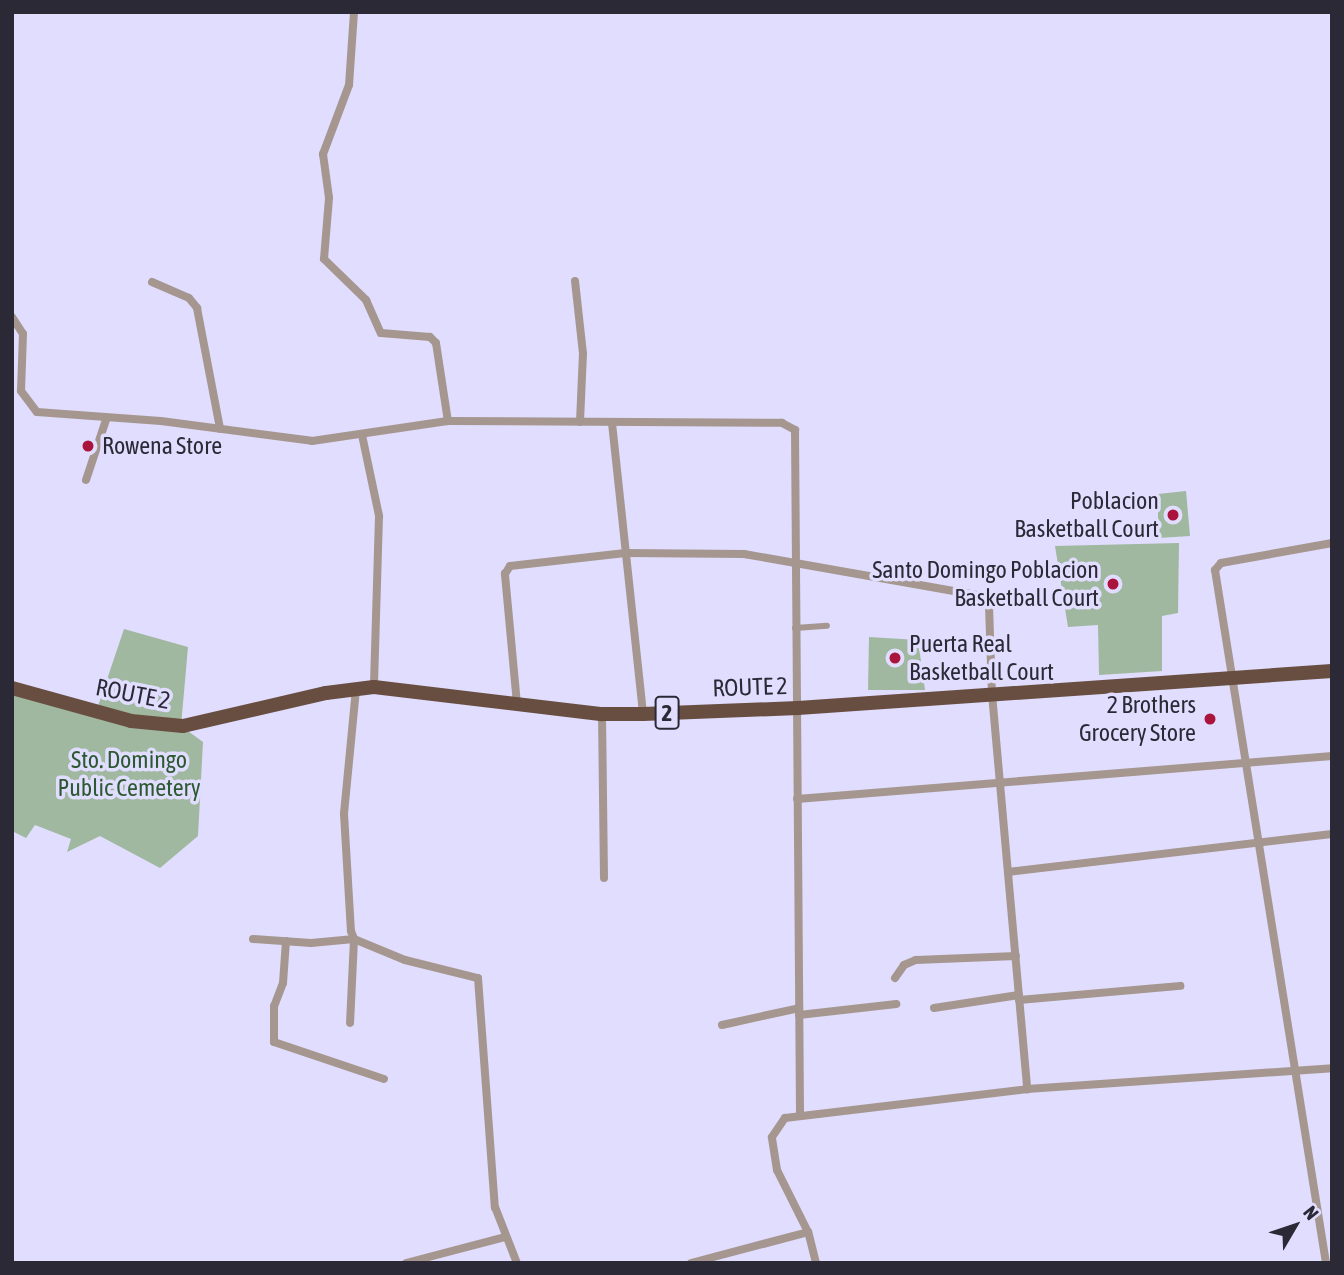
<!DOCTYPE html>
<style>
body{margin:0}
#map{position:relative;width:1344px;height:1275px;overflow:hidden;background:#e1ddfe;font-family:"Asap Condensed",sans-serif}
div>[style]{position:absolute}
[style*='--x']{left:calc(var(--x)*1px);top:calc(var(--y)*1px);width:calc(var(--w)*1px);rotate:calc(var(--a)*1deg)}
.green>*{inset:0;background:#9fb89f}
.pedestrian>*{height:6px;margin:-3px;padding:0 3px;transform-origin:3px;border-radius:3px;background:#a5978f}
.minor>*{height:8px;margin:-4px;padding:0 4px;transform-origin:4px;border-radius:4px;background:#a5978f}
.trunk>*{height:14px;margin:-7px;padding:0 7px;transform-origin:7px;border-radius:7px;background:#684e40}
.dots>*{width:19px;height:19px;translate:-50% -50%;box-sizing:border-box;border:4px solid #e1ddfe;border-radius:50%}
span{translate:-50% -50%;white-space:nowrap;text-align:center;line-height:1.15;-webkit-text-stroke:7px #e1ddfe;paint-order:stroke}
.shield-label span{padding:2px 5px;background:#e1ddfe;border:2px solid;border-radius:5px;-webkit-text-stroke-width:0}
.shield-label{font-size:23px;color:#2b2936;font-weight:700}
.poi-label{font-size:24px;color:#2b2936}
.left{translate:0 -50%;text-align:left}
.right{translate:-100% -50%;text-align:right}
.street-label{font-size:24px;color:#2b2936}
.park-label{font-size:24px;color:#2d5931}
.frame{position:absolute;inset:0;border:14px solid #2b2936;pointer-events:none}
.north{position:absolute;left:1260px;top:1191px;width:70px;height:70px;-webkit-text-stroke:5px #e1ddfe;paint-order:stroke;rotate:51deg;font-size:19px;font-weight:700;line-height:28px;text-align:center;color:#2b2936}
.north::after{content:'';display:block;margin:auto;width:24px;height:32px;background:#2b2936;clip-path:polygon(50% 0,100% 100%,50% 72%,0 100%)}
</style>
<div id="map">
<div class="green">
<div style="clip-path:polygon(1186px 491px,1190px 536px,1158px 538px,1158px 494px)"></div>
<div style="clip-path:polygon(1179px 543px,1178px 613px,1162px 616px,1162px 671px,1099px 675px,1098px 625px,1068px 627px,1055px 546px)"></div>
<div style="clip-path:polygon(124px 629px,188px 647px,181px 726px,203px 742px,198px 836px,160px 868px,100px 836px,67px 852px,71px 839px,35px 825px,26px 838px,12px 831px,12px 690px,96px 712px)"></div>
<div style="clip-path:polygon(869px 637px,918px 640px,925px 690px,868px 690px)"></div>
</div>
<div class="pedestrian">
<div style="--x:795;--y:628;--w:32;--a:-4"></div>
</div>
<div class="minor">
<div style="--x:354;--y:12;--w:73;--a:93.9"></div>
<div style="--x:349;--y:85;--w:74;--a:110.6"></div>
<div style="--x:323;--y:154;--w:44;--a:82.2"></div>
<div style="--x:329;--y:198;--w:61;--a:94.7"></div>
<div style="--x:324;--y:259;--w:59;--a:44.3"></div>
<div style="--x:366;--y:300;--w:36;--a:66"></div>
<div style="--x:381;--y:333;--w:49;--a:4.7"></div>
<div style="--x:430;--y:337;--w:8;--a:45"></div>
<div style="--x:436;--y:343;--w:79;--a:81.3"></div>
<div style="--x:575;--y:281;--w:72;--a:83.7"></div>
<div style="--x:583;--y:353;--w:69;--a:92.5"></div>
<div style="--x:152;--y:282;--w:40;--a:23.4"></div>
<div style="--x:189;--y:298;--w:13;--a:51"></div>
<div style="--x:197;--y:308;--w:123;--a:79.2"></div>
<div style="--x:12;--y:317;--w:20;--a:57"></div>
<div style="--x:23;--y:334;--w:57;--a:92"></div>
<div style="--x:21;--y:391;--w:26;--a:53"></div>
<div style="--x:37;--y:412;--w:124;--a:4.2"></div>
<div style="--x:161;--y:421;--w:152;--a:7.5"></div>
<div style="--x:312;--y:441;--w:137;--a:-8.4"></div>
<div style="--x:448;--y:421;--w:334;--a:0.3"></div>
<div style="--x:782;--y:423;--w:15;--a:28"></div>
<div style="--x:795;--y:430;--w:683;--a:89.58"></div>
<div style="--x:612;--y:423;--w:293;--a:83.9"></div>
<div style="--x:362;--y:435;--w:83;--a:78.1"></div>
<div style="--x:379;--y:516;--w:171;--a:91.7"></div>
<div style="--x:86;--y:480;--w:66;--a:-71.6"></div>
<div style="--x:356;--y:689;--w:126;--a:95.5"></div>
<div style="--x:344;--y:814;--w:117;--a:86.6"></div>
<div style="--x:351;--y:931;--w:9;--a:69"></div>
<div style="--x:354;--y:939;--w:55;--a:22.4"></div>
<div style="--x:405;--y:960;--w:75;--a:13.9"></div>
<div style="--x:478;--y:978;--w:230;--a:85.8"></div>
<div style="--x:495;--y:1207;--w:60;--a:68.6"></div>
<div style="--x:517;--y:704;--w:131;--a:-95.3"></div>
<div style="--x:505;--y:574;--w:9;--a:-58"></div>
<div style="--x:510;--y:566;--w:116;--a:-6.4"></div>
<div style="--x:625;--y:553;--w:119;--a:0.5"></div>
<div style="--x:744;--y:554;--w:243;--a:10"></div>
<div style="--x:983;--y:596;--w:11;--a:56"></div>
<div style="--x:989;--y:605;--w:89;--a:88.1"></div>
<div style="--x:992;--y:694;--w:397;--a:84.9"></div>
<div style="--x:602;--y:714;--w:164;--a:89.3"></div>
<div style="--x:797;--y:799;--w:537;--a:-4.6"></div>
<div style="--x:1008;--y:872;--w:326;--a:-6.7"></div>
<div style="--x:253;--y:939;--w:58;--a:3.9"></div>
<div style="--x:311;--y:943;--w:43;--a:-5.3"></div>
<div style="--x:354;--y:939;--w:84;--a:92.7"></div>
<div style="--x:286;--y:941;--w:42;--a:94.1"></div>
<div style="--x:283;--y:983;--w:25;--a:111"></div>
<div style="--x:274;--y:1006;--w:36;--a:90"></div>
<div style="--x:274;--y:1042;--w:116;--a:18.6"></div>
<div style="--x:895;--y:978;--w:16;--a:-55"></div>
<div style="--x:904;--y:965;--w:13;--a:-23"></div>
<div style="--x:916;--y:960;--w:100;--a:-2.3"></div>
<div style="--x:1019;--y:1000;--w:162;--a:-5"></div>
<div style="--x:934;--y:1008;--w:86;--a:-8.7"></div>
<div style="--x:799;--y:1015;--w:98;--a:-6.5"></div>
<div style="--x:722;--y:1025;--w:79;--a:-12.4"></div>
<div style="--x:406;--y:1263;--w:102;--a:-14.7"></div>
<div style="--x:691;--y:1263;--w:121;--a:-14.8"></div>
<div style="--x:816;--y:1263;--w:32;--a:-104"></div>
<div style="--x:808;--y:1232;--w:69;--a:-116.6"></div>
<div style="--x:777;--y:1170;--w:33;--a:-99"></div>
<div style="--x:772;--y:1137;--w:23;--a:-56"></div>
<div style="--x:785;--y:1118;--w:244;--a:-6.8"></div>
<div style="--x:1027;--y:1089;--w:306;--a:-3.9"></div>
<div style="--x:1326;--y:1263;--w:702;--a:-99.1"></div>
<div style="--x:1215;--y:570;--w:9;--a:-49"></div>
<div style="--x:1221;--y:563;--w:113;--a:-10.2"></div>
</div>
<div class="trunk">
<div style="--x:12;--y:688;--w:123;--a:15.5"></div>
<div style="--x:131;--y:721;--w:52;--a:5.5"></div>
<div style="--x:183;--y:726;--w:147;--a:-13"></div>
<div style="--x:326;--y:693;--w:48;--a:-7.1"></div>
<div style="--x:374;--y:687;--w:230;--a:6.8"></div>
<div style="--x:602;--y:714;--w:41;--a:0"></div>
<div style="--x:643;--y:714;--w:155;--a:-2.2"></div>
<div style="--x:798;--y:708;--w:535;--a:-3.96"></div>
</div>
<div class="dots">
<div style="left:88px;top:446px;background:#aa143c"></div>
<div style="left:1173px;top:515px;background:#aa143c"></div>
<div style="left:1113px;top:584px;background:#aa143c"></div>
<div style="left:895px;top:658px;background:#aa143c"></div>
<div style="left:1210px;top:719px;background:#aa143c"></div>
</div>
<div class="shield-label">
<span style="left:667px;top:713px">2</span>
</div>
<div class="poi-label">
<span class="left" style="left:102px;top:446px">Rowena Store</span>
<span class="right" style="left:1159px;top:515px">Poblacion<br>Basketball Court</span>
<span class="right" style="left:1099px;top:584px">Santo Domingo Poblacion<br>Basketball Court</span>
<span class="left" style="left:909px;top:658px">Puerta Real<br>Basketball Court</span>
<span class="right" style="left:1196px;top:719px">2 Brothers<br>Grocery Store</span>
</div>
<div class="street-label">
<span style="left:750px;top:687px;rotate:-2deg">ROUTE 2</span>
<span style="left:133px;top:694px;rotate:11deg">ROUTE 2</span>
</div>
<div class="park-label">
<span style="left:129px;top:774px">Sto. Domingo<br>Public Cemetery</span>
</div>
<div class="frame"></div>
<div class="north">N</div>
</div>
